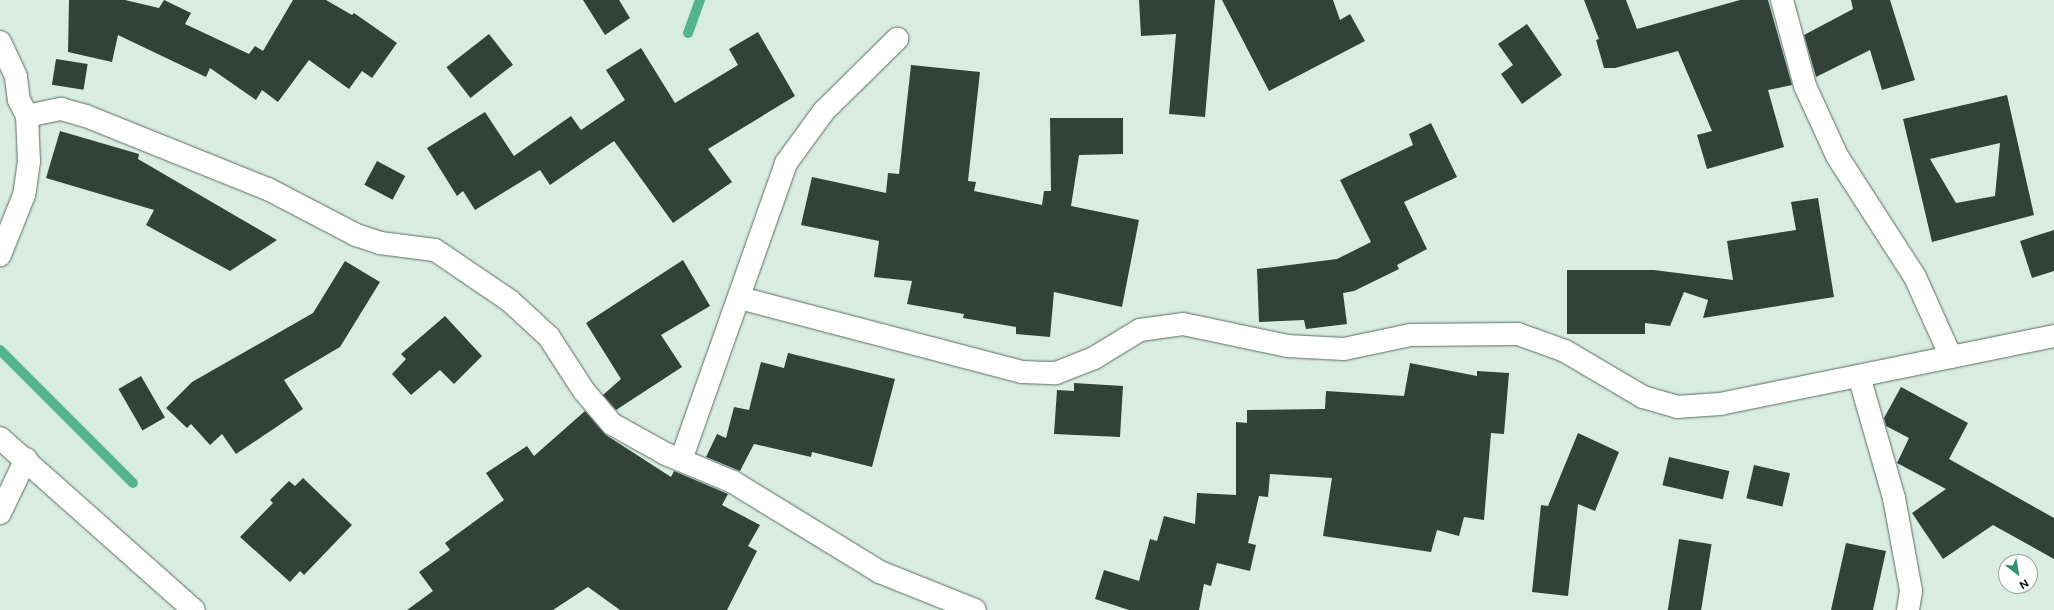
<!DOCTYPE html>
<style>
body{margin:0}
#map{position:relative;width:2054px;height:610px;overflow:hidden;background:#d9ece2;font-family:Figtree,sans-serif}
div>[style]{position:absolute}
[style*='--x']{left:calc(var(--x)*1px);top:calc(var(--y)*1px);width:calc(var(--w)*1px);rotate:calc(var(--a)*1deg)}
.stream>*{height:10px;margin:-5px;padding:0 5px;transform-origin:5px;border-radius:5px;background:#56b48c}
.building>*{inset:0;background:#32423a;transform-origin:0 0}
.roads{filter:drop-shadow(0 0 1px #5a6b62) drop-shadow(0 0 1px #5a6b62)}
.street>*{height:22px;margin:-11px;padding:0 11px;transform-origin:11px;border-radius:11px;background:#fff}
.secondary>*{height:22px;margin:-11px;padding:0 11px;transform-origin:11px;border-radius:11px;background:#fff}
span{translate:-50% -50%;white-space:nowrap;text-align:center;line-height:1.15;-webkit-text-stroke:4px #fff;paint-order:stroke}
.north{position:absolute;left:1998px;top:554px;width:40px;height:40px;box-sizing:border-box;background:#fff;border:1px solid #9da09f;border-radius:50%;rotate:149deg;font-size:11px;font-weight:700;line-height:16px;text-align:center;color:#0a110e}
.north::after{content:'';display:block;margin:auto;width:14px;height:18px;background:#31936d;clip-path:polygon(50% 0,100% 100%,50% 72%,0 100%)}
</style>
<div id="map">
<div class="stream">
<div style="--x:688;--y:33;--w:35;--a:-70"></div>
<div style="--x:0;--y:350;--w:188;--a:45"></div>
</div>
<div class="building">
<div style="clip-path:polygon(69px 0,125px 0,159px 8px,164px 0,191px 13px,185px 24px,249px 54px,255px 46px,263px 51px,293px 0,326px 0,352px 15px,354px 13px,397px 43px,372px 78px,362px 71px,349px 89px,309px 60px,278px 102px,262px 90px,256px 100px,210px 68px,206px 77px,118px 35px,112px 62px,68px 52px)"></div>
<div style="clip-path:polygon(583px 0,619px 0,630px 18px,605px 35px)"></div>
<div style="clip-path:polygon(1139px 0,1215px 0,1205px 117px,1169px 114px,1176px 34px,1141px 36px)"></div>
<div style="clip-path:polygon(1222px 0,1333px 0,1340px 20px,1350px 14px,1365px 41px,1269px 91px)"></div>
<div style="clip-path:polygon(1584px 0,1626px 0,1637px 29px,1740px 0,1768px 0,1792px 85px,1768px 90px,1784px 147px,1707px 169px,1697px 135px,1712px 131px,1678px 51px,1615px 68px,1604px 68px,1596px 40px,1599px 39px)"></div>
<div style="clip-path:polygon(1851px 0,1890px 0,1915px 80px,1882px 90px,1870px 50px,1816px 77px,1804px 35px,1853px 9px)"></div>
<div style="clip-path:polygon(1527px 24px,1562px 75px,1522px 104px,1501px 74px,1513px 65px,1498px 44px)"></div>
<div style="clip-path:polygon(758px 32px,795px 96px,708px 149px,732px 182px,673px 223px,614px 141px,550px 185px,540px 170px,475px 210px,463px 191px,457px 196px,427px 148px,485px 112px,514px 156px,571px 116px,581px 130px,625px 100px,606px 70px,641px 48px,675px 103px,738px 65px,729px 49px)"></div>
<div style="left:489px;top:34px;width:39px;height:54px;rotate:52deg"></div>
<div style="left:56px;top:59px;width:32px;height:26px;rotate:9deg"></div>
<div style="clip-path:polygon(911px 65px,980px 72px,968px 181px,976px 182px,974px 191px,1042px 205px,1044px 191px,1051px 191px,1050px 118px,1123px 118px,1123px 154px,1079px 155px,1071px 206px,1139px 220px,1122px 307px,1054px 292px,1050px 337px,1016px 334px,1016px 327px,963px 318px,964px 314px,907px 304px,912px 281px,874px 277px,879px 241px,801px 225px,812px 177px,886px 193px,888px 173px,899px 174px)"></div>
<div style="clip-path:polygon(evenodd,2007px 95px,2034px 215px,1932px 242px,1903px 119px,2007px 95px,2000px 143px,1995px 196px,1956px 203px,1930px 159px,2000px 143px)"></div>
<div style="clip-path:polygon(1431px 123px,1457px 177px,1404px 202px,1427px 249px,1397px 265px,1399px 269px,1354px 291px,1343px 293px,1347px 324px,1306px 329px,1304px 320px,1259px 322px,1257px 269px,1337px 259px,1371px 242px,1340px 180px,1413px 145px,1409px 134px)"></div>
<div style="clip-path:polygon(60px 131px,139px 154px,138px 159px,277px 240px,230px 271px,146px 225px,154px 210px,46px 178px)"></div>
<div style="left:377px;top:161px;width:32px;height:27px;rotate:28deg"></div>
<div style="clip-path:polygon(1818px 198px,1834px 297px,1703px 318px,1708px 300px,1684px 292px,1670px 326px,1645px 323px,1645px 334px,1567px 334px,1567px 270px,1654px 270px,1733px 280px,1727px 241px,1796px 230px,1791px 202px)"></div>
<div style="clip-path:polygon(2054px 230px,2054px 271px,2032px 278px,2020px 241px)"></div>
<div style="clip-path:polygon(683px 260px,710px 306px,661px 335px,682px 367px,616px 410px,603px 395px,621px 379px,586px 323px)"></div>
<div style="clip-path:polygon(345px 261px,380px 282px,340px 347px,284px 380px,303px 409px,236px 454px,222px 434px,210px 445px,191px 424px,187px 428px,166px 408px,192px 382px,313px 313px)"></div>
<div style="clip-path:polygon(445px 316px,482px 356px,454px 384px,440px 370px,411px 395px,392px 374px,406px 359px,401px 354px)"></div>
<div style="clip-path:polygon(788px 353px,895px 379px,872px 467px,812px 452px,811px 457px,754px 444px,740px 471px,706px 457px,717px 434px,726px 438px,734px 407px,749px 410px,761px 362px,784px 368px)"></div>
<div style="clip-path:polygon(1410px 363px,1477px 376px,1477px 371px,1509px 373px,1504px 434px,1491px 433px,1484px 520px,1464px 517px,1459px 536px,1437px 530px,1431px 552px,1323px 536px,1332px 478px,1270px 474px,1268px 497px,1259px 496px,1248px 543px,1256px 545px,1250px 571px,1217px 563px,1211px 586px,1204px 584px,1199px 610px,1129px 610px,1095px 599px,1104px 570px,1139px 581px,1150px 539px,1157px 541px,1164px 516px,1195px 524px,1197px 493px,1236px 495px,1236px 422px,1247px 423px,1247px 410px,1325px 409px,1326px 391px,1404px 396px)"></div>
<div style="left:141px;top:376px;width:48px;height:26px;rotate:60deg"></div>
<div style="clip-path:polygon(1074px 383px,1123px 386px,1120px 437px,1054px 434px,1057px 390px,1074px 391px)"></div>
<div style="clip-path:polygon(1901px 387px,1968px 423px,1949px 459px,2054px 518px,2054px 559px,1993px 525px,1943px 559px,1912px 513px,1946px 489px,1897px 463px,1909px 438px,1886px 426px,1884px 418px)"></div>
<div style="clip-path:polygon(585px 411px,606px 435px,671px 477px,674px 471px,728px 494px,722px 505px,760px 525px,748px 546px,757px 551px,727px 610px,620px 610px,588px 587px,553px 610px,407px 610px,433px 591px,419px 572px,450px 550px,445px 543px,504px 500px,486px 473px,527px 446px,534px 456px)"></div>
<div style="clip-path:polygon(1578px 433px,1619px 452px,1595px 511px,1578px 504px,1568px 596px,1532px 592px,1541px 505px,1548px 506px)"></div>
<div style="left:1669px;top:457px;width:62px;height:29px;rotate:13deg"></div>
<div style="left:1754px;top:465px;width:37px;height:34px;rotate:13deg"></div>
<div style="clip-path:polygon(303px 478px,352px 525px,304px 575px,300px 571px,290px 582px,240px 537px,273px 503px,270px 500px,289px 481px,295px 486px)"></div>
<div style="left:1679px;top:539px;width:33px;height:72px;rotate:9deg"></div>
<div style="clip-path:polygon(1846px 543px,1886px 551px,1873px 610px,1831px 610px)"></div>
</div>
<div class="roads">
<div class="street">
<div style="--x:1782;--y:0;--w:89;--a:75"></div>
<div style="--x:1805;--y:86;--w:77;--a:65.4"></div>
<div style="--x:1837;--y:156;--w:144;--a:57.2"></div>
<div style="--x:1915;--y:277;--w:88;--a:65.8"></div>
<div style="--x:0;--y:42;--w:38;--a:65"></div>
<div style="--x:16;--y:77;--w:23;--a:83"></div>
<div style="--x:19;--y:100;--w:18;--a:63"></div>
<div style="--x:27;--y:116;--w:45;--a:87.5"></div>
<div style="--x:29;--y:161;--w:34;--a:98"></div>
<div style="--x:24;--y:195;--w:65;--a:111.8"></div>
<div style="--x:27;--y:116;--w:35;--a:-12"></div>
<div style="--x:61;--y:109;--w:26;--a:16"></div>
<div style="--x:86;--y:116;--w:196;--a:21.9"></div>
<div style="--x:268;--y:189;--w:99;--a:27.6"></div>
<div style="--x:356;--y:235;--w:25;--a:18"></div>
<div style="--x:380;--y:243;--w:55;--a:7.3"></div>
<div style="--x:435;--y:250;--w:91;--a:34.2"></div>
<div style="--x:510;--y:301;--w:53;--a:42.7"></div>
<div style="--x:549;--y:337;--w:64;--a:57.1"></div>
<div style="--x:584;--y:391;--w:43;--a:49.7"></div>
<div style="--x:612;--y:424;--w:62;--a:29.1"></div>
<div style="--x:666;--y:454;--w:73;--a:22.7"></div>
<div style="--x:733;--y:482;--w:172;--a:31.5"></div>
<div style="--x:880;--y:572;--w:102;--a:21.8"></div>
<div style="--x:740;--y:298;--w:292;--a:14.7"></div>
<div style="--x:1022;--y:372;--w:34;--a:2"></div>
<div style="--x:1056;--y:373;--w:41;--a:-21.5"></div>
<div style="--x:1094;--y:358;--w:54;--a:-31.3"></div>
<div style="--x:1140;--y:330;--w:43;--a:-7.9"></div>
<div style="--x:1183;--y:324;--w:106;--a:11.9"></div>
<div style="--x:1287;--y:346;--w:57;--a:3"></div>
<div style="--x:1344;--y:349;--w:68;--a:-11.8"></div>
<div style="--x:1411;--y:335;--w:107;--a:-0.5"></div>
<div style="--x:1518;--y:334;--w:50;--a:19.9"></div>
<div style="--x:1565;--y:351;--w:91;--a:30.5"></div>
<div style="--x:1643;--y:397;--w:35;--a:16"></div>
<div style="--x:1677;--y:407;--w:43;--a:-4"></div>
<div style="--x:1720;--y:404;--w:341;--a:-11.5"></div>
<div style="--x:1859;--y:376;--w:127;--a:74"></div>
<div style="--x:1894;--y:498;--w:95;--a:79.6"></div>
<div style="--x:1911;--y:591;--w:19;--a:99"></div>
<div style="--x:681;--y:460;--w:315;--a:-70.5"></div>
<div style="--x:786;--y:163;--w:64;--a:-53.8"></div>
<div style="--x:824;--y:111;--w:103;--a:-44.6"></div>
<div style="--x:0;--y:513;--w:60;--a:-64.3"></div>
</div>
<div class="secondary">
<div style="--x:0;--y:438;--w:259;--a:41.6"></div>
</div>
</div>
<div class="north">N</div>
</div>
